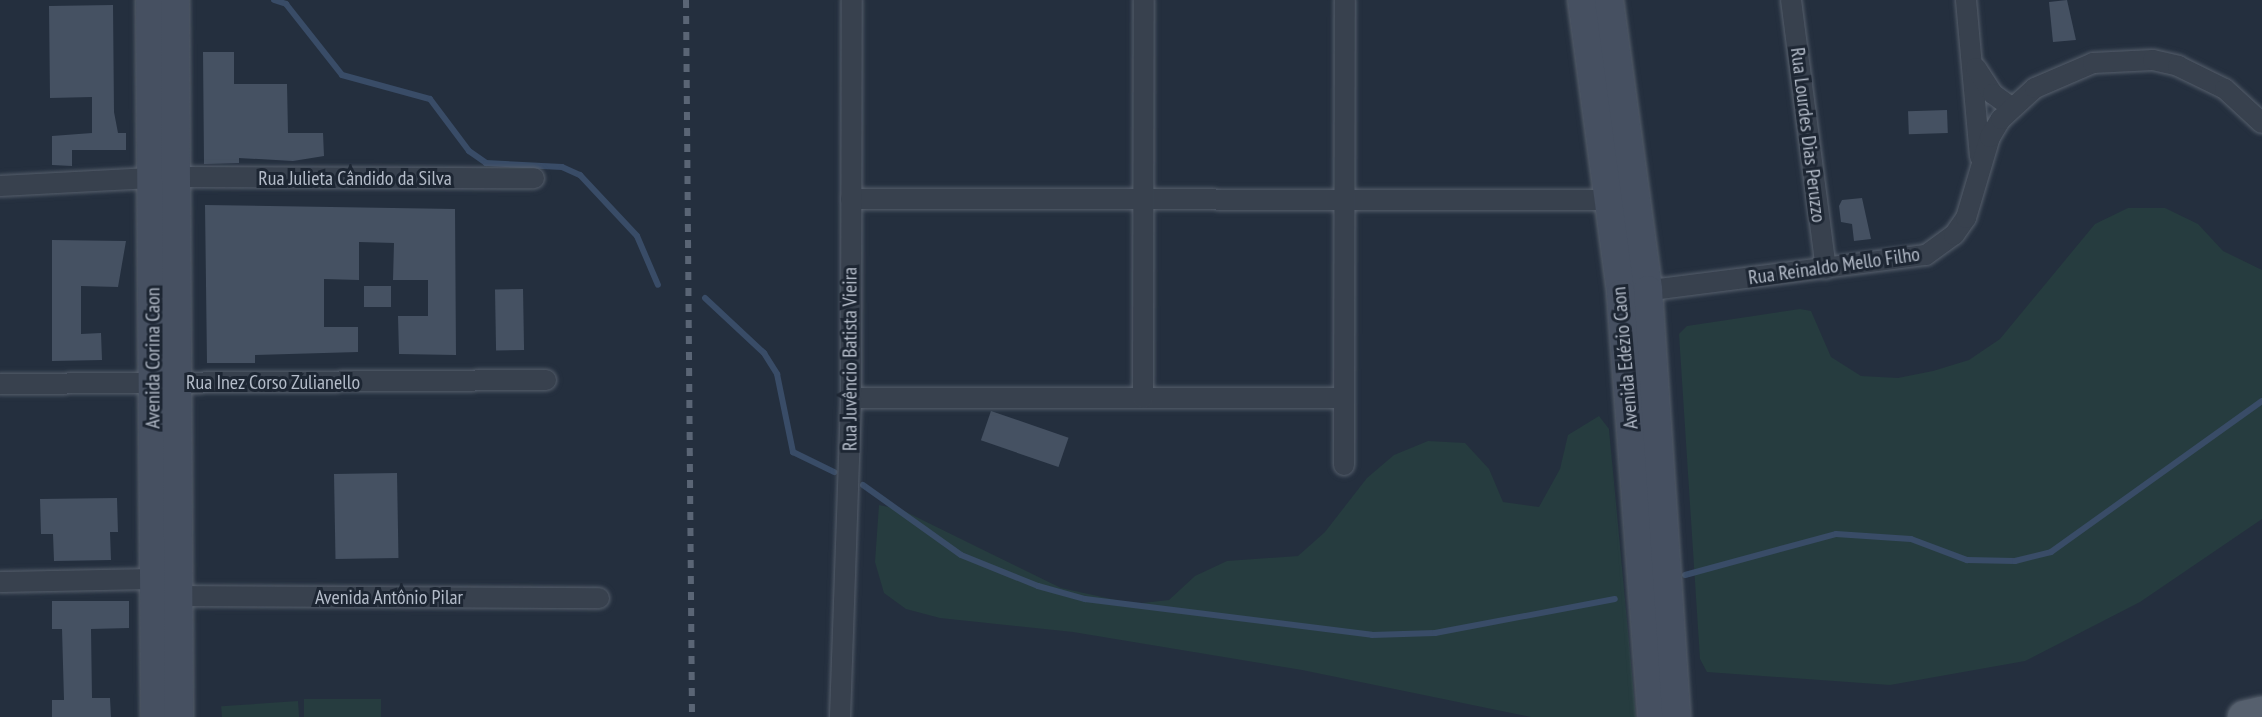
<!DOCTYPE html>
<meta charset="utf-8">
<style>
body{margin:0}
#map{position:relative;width:2262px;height:717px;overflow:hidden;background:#242f3e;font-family:"PT Sans Narrow",sans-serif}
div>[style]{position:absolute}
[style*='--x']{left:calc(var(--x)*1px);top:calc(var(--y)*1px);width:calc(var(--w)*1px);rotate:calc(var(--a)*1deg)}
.green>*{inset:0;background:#263c3f;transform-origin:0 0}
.stream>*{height:6px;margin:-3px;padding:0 3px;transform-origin:3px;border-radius:3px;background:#394c67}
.building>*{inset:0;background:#455162;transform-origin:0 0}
.roads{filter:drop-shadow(0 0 2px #565f6c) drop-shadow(0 0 2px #565f6c)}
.minor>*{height:20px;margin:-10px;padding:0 10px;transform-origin:10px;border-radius:10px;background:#38414e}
.secondary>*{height:28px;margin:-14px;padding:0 14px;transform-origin:14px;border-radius:14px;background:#465061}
.primary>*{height:32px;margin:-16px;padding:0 16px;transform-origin:16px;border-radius:16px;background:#56606e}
.rail>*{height:6px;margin-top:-3px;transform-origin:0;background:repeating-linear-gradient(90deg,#5a6575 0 8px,transparent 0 16px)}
span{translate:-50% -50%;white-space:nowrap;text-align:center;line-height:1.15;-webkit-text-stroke:6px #1d2633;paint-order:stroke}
.street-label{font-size:20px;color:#b4bcc9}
</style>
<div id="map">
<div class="green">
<div style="clip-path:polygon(2128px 208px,2165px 208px,2198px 224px,2223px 251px,2262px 270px,2262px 519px,2140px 602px,2025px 661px,1890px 685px,1707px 672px,1700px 659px,1679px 334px,1687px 326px,1800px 309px,1811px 311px,1831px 357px,1861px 376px,1898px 378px,1933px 371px,1969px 360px,2000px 339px,2095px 224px)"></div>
<div style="clip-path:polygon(1599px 416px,1609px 429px,1636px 717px,1531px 717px,1302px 670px,1073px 632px,940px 618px,906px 609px,884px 593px,875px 562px,879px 505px,902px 510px,1061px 588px,1134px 604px,1169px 600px,1195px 576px,1227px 561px,1298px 556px,1325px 532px,1367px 478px,1394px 455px,1428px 441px,1465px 443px,1489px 469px,1503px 502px,1539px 507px,1560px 469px,1568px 435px)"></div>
<div style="left:381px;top:699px;width:18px;height:77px;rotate:90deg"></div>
<div style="left:298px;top:701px;width:16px;height:77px;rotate:86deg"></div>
</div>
<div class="stream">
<div style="--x:274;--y:0;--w:13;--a:18"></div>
<div style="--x:286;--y:4;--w:90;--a:51.7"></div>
<div style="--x:342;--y:75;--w:91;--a:15.3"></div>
<div style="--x:430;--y:99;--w:65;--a:53.1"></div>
<div style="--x:469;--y:151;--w:21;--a:35"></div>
<div style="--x:486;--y:163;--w:76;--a:3"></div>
<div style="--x:562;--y:167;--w:20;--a:24"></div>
<div style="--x:580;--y:175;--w:83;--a:46.9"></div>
<div style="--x:637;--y:236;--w:53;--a:66.8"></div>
<div style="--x:705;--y:298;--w:81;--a:43"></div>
<div style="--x:764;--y:353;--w:25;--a:58"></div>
<div style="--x:777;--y:374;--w:80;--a:78.4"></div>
<div style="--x:793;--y:452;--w:46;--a:26"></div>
<div style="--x:863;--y:485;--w:120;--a:35.5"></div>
<div style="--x:961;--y:555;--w:83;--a:21.9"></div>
<div style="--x:1038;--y:586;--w:49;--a:15.5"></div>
<div style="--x:1085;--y:599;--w:289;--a:7.1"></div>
<div style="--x:1372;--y:635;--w:63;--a:-1.8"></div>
<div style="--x:1435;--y:633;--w:183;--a:-10.7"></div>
<div style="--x:1685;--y:575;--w:156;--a:-15.2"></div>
<div style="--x:1836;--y:534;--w:75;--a:3.8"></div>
<div style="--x:1911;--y:539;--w:60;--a:20.6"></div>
<div style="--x:1967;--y:560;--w:48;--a:1.2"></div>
<div style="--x:2015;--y:561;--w:37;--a:-14"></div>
<div style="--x:2051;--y:552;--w:259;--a:-35.6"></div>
</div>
<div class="building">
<div style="clip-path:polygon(2067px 0,2076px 40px,2053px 42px,2049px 2px)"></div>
<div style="clip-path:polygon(113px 5px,114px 112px,118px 133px,126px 133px,126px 150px,72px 150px,72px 166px,52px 165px,52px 136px,92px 133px,92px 97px,50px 98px,49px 6px)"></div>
<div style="clip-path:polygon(203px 52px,234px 52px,234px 84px,287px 84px,288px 133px,323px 133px,324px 156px,293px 161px,239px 158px,239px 163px,204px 164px)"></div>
<div style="left:1947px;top:110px;width:23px;height:39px;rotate:88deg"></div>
<div style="clip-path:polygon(1862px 198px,1871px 239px,1854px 241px,1852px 224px,1841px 222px,1839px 206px,1842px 200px)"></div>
<div style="clip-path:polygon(205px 205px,455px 209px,456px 355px,399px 354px,398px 316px,428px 316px,428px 280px,393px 280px,394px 243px,359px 242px,359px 280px,324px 279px,324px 327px,358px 327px,358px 352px,255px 355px,255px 363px,207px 363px)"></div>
<div style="clip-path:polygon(52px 240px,126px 241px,118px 287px,81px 286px,81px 334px,101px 333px,102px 360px,52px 361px)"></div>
<div style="left:364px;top:286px;width:27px;height:21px"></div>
<div style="left:523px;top:289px;width:61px;height:28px;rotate:89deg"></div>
<div style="left:991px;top:411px;width:82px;height:31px;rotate:19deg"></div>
<div style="left:397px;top:473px;width:85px;height:63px;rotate:89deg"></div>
<div style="clip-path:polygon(117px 498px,118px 532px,110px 532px,111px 560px,54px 561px,53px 534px,41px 534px,40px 499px)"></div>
<div style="clip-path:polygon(52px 601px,129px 601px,129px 628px,91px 629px,92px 698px,110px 698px,111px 717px,52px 717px,52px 700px,64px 700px,62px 629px,52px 629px)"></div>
</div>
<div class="roads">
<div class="minor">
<div style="--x:1791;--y:0;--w:271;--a:82.6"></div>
<div style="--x:1966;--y:0;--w:157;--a:84.9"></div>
<div style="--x:1976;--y:68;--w:31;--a:57"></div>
<div style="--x:1993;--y:94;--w:24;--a:36"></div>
<div style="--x:176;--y:177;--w:358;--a:0.2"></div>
<div style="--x:0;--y:186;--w:151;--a:-3"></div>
<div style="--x:851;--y:199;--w:757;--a:0.08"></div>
<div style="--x:1636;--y:292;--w:292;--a:-7.3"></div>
<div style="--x:1926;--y:255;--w:34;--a:-36"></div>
<div style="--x:1954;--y:235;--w:21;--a:-55"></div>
<div style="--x:1966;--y:218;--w:84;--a:-73.5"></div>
<div style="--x:1990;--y:137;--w:21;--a:-59"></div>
<div style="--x:2001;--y:119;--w:46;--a:-42.4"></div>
<div style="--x:2035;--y:88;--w:63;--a:-23.3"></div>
<div style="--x:2093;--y:63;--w:60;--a:-2.9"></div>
<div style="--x:2153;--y:60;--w:26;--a:13"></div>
<div style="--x:2178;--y:66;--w:52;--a:26.1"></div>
<div style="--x:2225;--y:89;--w:50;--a:42.6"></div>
<div style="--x:0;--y:384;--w:546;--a:-0.42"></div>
<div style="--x:851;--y:398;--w:493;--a:0"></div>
<div style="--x:1143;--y:398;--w:398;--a:-89.9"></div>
<div style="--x:1344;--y:465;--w:465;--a:-89.9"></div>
<div style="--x:0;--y:582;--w:154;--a:-1.1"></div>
<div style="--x:178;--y:596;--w:421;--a:0.3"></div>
<div style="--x:840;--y:717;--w:319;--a:-88"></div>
<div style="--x:851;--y:398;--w:398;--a:-89.9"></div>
</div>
<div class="secondary">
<div style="--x:150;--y:0;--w:717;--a:89.6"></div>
<div style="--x:175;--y:0;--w:717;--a:89.68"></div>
<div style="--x:1582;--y:0;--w:297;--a:82.4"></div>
<div style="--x:1621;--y:294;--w:424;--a:85.8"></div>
<div style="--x:1609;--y:0;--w:293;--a:82.3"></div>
<div style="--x:1648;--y:290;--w:428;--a:86.2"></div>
</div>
<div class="primary">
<div style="--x:2244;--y:717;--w:18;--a:-13"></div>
</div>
</div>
<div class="rail">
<div style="--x:686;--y:0;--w:717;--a:89.52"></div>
</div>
<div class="street-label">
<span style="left:1808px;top:135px;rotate:83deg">Rua Lourdes Dias Peruzzo</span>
<span style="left:355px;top:178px">Rua Julieta Cândido da Silva</span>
<span style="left:1834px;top:266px;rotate:-8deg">Rua Reinaldo Mello Filho</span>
<span style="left:153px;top:358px;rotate:-90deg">Avenida Corina Caon</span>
<span style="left:1625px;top:358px;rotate:-95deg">Avenida Edézio Caon</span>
<span style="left:850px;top:359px;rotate:-90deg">Rua Juvêncio Batista Vieira</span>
<span style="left:273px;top:382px">Rua Inez Corso Zulianello</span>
<span style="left:389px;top:597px">Avenida Antônio Pilar</span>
</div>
</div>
